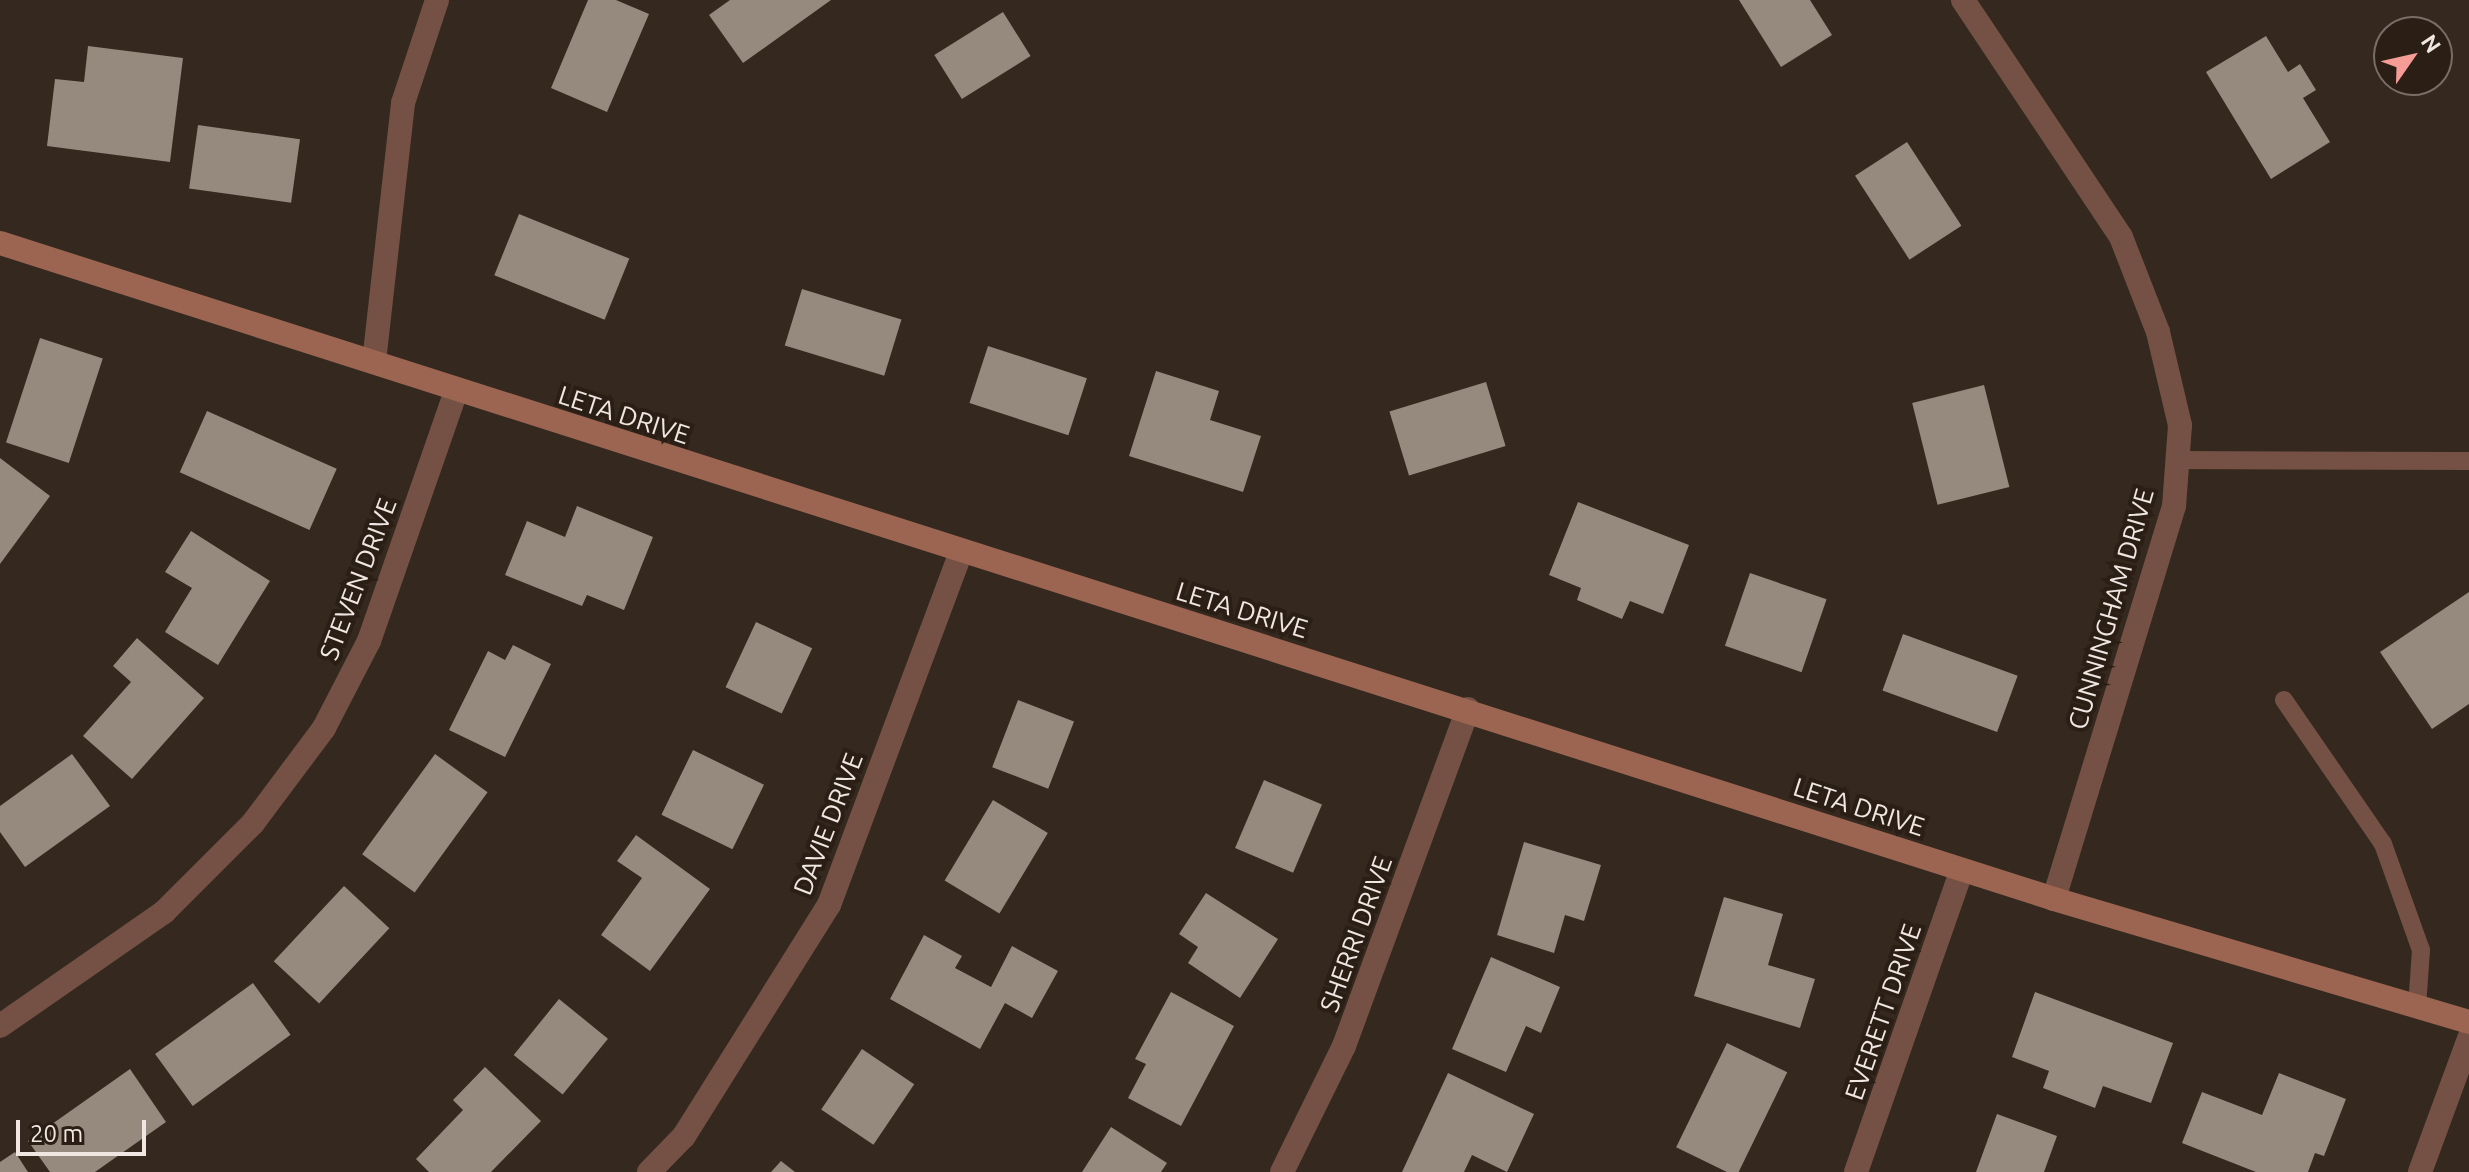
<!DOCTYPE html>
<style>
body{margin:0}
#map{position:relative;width:2469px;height:1172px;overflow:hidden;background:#34281f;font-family:Ubuntu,sans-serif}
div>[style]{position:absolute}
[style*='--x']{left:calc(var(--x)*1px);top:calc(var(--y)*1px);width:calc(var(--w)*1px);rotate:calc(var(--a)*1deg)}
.building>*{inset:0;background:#96897d;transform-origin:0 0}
.lane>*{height:18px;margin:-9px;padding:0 9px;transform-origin:9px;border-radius:9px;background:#745144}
.street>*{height:24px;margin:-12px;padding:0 12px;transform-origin:12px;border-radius:12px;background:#745144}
.secondary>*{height:24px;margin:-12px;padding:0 12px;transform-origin:12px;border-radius:12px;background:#9c6551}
span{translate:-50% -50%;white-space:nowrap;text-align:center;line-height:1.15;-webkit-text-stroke:8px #2a1e15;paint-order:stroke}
.street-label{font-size:26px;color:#f0e7e2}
.north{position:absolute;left:2373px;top:16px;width:80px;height:80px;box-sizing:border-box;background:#2a1e15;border:2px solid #796e67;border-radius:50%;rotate:56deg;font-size:22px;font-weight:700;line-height:32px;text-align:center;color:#f0e7e2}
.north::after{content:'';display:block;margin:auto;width:28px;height:36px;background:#f59c96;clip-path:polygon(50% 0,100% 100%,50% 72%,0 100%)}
.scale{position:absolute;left:16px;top:1120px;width:130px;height:36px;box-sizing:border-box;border:4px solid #f0e7e2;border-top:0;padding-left:10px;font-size:24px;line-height:28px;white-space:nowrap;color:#f0e7e2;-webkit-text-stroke:6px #2a1e15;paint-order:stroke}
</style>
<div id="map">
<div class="building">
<div style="clip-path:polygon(588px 0,616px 0,649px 14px,607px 112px,551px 88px)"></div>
<div style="clip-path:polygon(730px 0,831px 0,743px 63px,709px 15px)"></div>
<div style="clip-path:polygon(1739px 0,1810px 0,1832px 35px,1781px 67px)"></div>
<div style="left:1003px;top:12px;width:52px;height:81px;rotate:58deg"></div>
<div style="clip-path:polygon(2266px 36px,2288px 72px,2300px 64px,2316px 90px,2303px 98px,2330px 142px,2271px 179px,2206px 72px)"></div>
<div style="clip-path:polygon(88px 46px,183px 58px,170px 162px,47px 146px,55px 79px,84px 82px)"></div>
<div style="left:198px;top:125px;width:103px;height:64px;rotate:8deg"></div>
<div style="left:1907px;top:142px;width:100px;height:62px;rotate:57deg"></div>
<div style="left:519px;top:214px;width:119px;height:66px;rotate:22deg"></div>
<div style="left:802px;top:289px;width:104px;height:59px;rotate:17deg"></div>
<div style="left:40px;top:338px;width:66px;height:110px;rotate:18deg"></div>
<div style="left:988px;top:346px;width:104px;height:60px;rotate:18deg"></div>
<div style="clip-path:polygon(1156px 371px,1219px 391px,1210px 420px,1261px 436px,1243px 492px,1129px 456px)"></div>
<div style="left:1486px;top:382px;width:67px;height:101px;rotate:73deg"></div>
<div style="left:1984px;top:385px;width:105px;height:74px;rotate:76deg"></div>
<div style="left:207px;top:411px;width:142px;height:67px;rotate:24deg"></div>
<div style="clip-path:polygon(0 458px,50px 496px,0 564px)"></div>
<div style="clip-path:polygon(1578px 502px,1689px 545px,1663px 614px,1630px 601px,1622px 619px,1577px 600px,1581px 588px,1549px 575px)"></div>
<div style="clip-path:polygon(577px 506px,653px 537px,624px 610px,587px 595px,582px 606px,505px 575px,527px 521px,565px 537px)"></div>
<div style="clip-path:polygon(191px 531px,270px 581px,218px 665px,165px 632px,192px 588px,165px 572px)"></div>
<div style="left:1750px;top:573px;width:81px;height:77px;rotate:19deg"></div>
<div style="clip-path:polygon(2469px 592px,2469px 704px,2432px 729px,2380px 652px)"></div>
<div style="left:756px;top:622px;width:62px;height:72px;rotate:25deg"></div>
<div style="left:1903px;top:634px;width:122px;height:60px;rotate:20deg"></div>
<div style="clip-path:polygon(137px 638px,204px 698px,132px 779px,83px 736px,131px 682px,113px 666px)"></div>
<div style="clip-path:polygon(513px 645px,551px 664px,505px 757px,449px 730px,488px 651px,505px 660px)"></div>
<div style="left:1018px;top:700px;width:60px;height:72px;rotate:21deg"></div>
<div style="left:693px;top:750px;width:79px;height:72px;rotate:26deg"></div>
<div style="clip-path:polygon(72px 754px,110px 806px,25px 867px,0 832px,0 806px)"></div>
<div style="left:435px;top:754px;width:65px;height:124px;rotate:36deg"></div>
<div style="left:1264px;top:780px;width:63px;height:74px;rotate:23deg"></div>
<div style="left:993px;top:800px;width:64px;height:94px;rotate:31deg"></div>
<div style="clip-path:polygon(636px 835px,710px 889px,650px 971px,601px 935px,642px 878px,617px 861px)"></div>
<div style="clip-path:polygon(1524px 842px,1601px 865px,1584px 921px,1565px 915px,1554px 953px,1497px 935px)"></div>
<div style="left:344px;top:886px;width:62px;height:103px;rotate:43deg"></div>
<div style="clip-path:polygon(1206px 893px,1278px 939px,1240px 998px,1188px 963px,1198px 947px,1179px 934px)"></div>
<div style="clip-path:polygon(1724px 897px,1783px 914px,1768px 965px,1815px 979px,1800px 1028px,1694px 996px)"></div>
<div style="clip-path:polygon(924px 935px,962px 956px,955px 968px,991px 987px,1012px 946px,1058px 971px,1032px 1018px,1005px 1003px,980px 1049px,890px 999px)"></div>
<div style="clip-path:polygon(1491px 957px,1560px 987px,1541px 1033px,1526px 1026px,1506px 1072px,1452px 1049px)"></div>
<div style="left:253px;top:983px;width:64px;height:121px;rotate:54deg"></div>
<div style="clip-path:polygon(1171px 992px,1234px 1026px,1181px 1126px,1128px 1098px,1146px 1064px,1135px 1059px)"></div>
<div style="clip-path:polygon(2035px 992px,2173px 1043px,2151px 1103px,2103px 1086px,2095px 1108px,2043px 1088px,2049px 1071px,2012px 1057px)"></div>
<div style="left:559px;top:999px;width:63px;height:72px;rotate:39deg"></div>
<div style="left:1727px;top:1043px;width:67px;height:116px;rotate:26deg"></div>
<div style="left:862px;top:1049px;width:63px;height:73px;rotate:34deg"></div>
<div style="clip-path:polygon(485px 1067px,541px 1121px,491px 1172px,429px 1172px,416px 1159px,463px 1110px,453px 1100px)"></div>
<div style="clip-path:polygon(130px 1069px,166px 1122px,95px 1172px,50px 1172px,28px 1141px)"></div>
<div style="clip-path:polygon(1448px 1073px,1534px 1114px,1507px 1172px,1472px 1155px,1464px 1172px,1402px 1172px)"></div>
<div style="clip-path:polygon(2279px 1073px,2346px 1099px,2324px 1156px,2315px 1153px,2308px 1172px,2256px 1172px,2182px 1143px,2202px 1092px,2262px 1115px)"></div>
<div style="clip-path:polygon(1997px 1114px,2057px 1136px,2044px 1172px,1976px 1172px)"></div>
<div style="clip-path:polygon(1111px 1127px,1167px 1163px,1161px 1172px,1082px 1172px)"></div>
<div style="clip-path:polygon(15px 1152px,28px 1172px,0 1172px,0 1162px)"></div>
<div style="clip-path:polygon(781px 1161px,795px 1172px,771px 1172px)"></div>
</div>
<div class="lane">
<div style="--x:2178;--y:460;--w:291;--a:0.2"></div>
<div style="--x:2284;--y:700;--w:175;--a:55.5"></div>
<div style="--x:2383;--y:844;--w:113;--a:70.3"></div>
<div style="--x:2421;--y:950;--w:57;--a:94"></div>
</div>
<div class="street">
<div style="--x:1963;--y:0;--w:285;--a:56.3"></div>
<div style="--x:2121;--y:237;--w:102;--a:68.7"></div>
<div style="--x:2158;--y:332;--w:96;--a:76.7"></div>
<div style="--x:2180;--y:425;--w:81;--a:94.2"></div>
<div style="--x:2174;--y:506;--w:411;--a:107"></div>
<div style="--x:374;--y:362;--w:261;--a:-83.6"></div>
<div style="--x:403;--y:103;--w:108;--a:-71.7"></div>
<div style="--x:0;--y:1026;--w:200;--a:-34.8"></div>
<div style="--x:164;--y:912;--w:126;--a:-45"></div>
<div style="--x:253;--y:823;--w:119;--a:-53.2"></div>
<div style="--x:324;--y:728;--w:98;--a:-62.7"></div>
<div style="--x:369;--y:641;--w:265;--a:-70.8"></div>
<div style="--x:649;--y:1172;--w:50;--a:-45.8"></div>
<div style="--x:684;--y:1136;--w:273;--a:-57.9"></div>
<div style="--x:829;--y:905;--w:377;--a:-69.5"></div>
<div style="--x:1282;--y:1172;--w:140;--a:-63.8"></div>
<div style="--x:1344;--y:1046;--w:359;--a:-69.8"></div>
<div style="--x:1856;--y:1172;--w:320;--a:-70.7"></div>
<div style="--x:2420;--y:1172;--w:142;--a:-69.8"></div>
</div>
<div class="secondary">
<div style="--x:0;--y:243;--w:2156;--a:17.71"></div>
<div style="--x:2054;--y:899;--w:433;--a:16.5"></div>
</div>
<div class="street-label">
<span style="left:624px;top:415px;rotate:18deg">LETA DRIVE</span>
<span style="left:358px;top:579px;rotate:-69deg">STEVEN DRIVE</span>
<span style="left:2111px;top:609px;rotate:-74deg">CUNNINGHAM DRIVE</span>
<span style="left:1242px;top:610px;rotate:17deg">LETA DRIVE</span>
<span style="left:1859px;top:807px;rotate:18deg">LETA DRIVE</span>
<span style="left:828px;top:824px;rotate:-69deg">DAVIE DRIVE</span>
<span style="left:1356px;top:934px;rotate:-70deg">SHERRI DRIVE</span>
<span style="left:1883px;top:1012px;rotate:-71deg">EVERETT DRIVE</span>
</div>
<div class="north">N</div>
<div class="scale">20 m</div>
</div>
